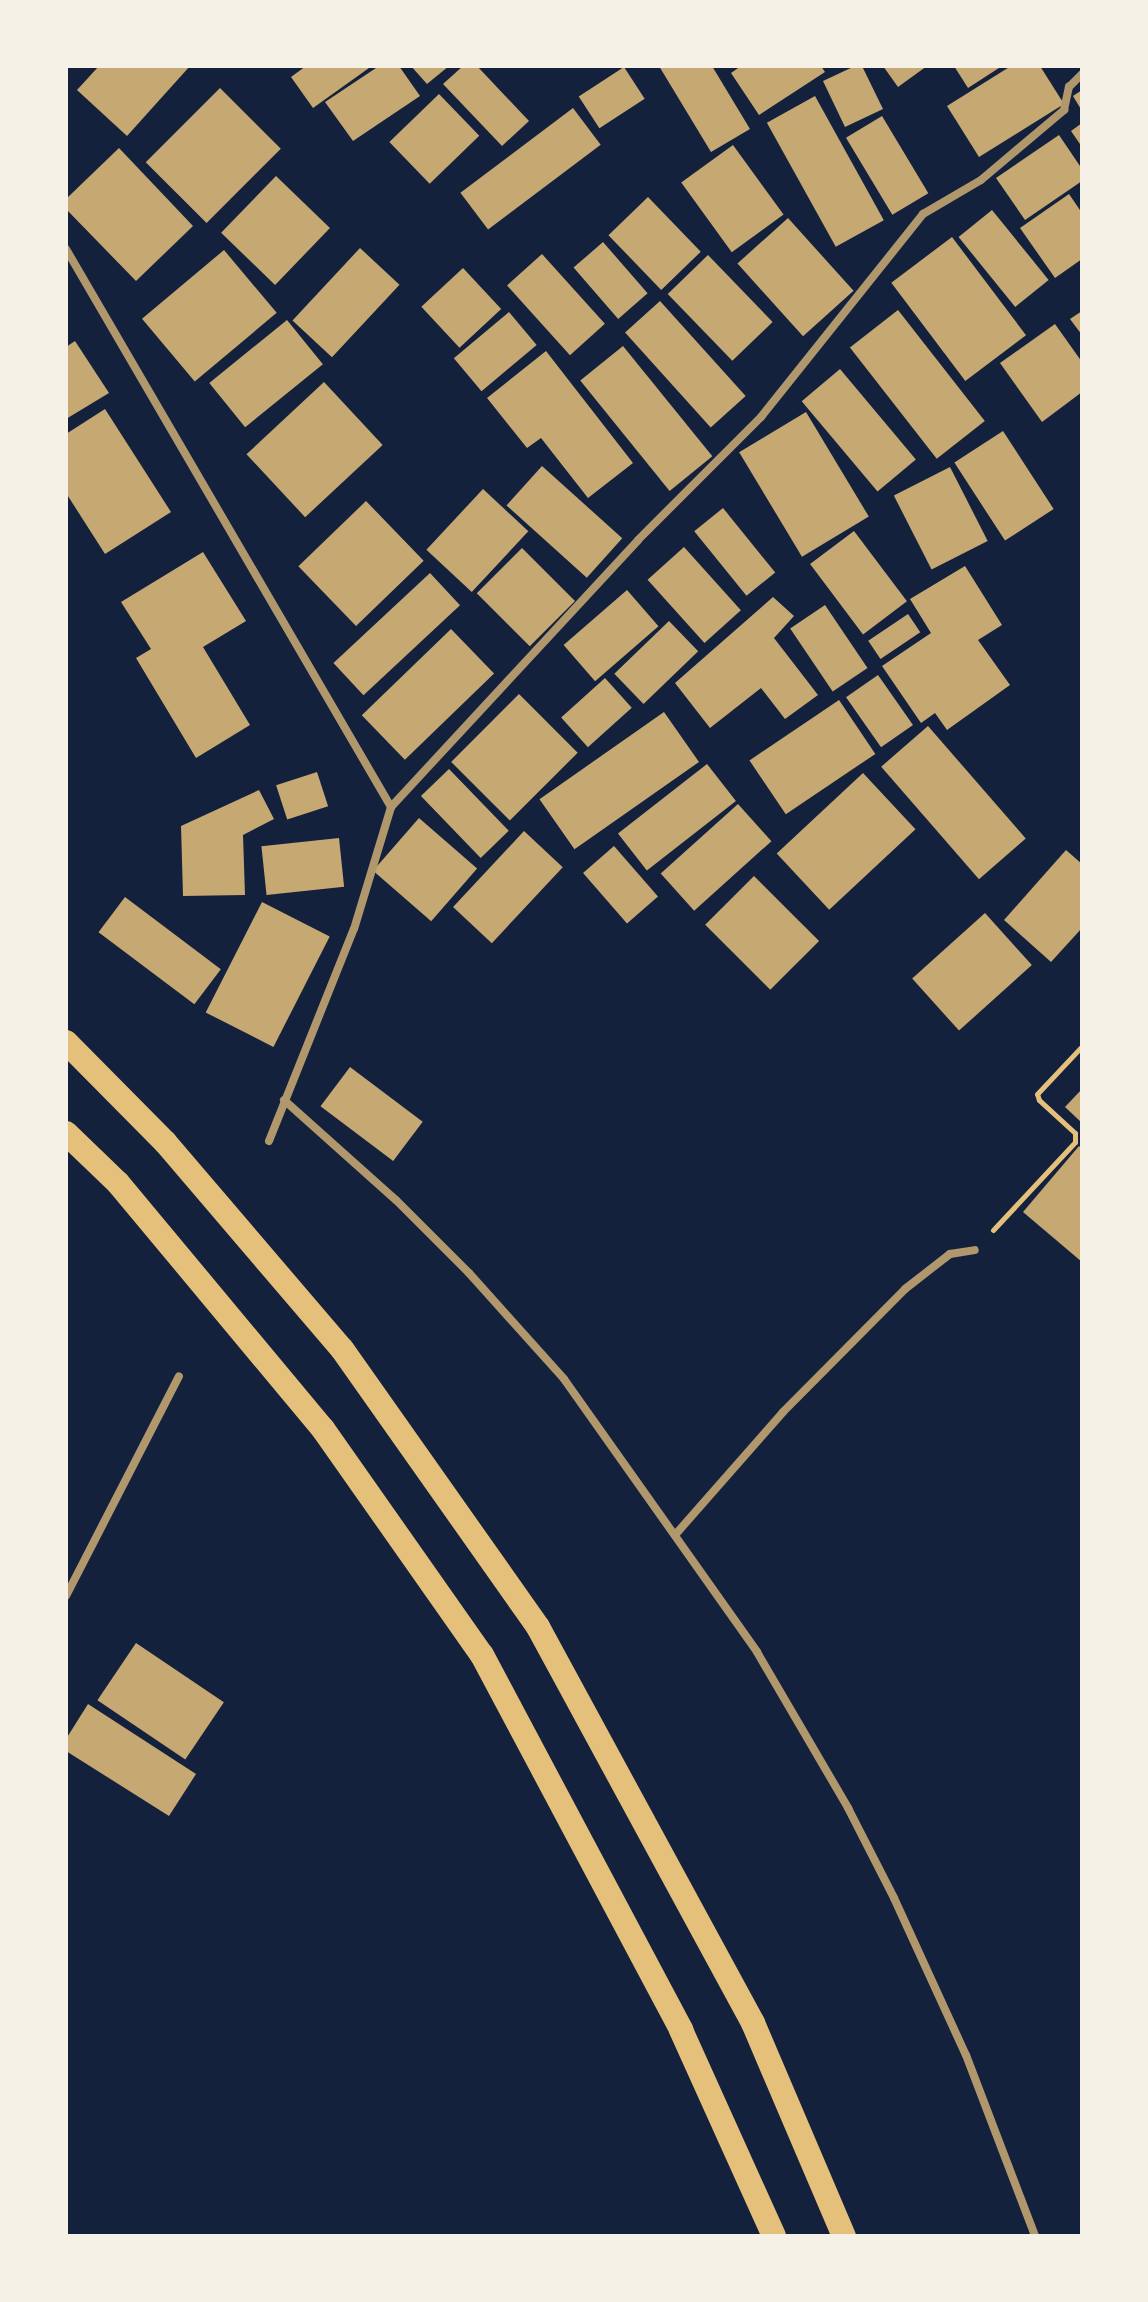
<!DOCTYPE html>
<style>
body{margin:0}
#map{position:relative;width:1148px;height:2302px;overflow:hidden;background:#14213d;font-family:Signika,sans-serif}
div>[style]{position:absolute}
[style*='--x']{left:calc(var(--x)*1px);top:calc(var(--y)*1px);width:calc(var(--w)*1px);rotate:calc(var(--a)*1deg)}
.building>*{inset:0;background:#c6a872;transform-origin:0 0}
.path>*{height:5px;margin:-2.5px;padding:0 2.5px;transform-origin:2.5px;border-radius:2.5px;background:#e5c07b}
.minor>*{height:8px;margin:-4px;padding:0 4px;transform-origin:4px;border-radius:4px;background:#b1986c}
.motorway>*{height:24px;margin:-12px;padding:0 12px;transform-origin:12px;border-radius:12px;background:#e5c07b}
span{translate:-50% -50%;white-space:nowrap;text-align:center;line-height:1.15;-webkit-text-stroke:6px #f6f1e7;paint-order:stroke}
.frame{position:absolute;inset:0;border:68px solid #f6f1e7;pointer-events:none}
</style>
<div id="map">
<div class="building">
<div style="clip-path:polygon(99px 66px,190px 66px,127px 136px,77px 90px)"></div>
<div style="clip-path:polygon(306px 66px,368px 66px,369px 68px,313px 108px,291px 77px)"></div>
<div style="clip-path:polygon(379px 66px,399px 66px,420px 96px,353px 141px,325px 102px)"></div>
<div style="clip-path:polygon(411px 66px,449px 66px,427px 84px)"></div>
<div style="clip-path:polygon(463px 66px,477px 66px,529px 121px,502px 146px,443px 84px)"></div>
<div style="clip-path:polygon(659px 66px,712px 66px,750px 129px,711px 152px)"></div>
<div style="clip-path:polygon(741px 66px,821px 66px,825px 72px,759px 115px,731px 73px)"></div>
<div style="clip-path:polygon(855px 66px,862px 66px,883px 109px,845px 127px,823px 81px)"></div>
<div style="clip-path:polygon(883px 66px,927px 66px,898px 87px)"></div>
<div style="clip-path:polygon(954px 66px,1002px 66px,968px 88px)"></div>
<div style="clip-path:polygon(1011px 66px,1040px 66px,1064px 104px,979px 157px,947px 106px)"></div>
<div style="left:624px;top:67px;width:38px;height:54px;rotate:57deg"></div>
<div style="left:220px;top:88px;width:86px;height:105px;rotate:45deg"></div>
<div style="clip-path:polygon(1082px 90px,1082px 111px,1073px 96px)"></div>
<div style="left:439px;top:94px;width:58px;height:69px;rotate:46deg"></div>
<div style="left:815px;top:96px;width:142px;height:55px;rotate:61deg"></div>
<div style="left:573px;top:108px;width:46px;height:141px;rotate:53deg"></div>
<div style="left:882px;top:116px;width:90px;height:42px;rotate:59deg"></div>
<div style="clip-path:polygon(1082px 123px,1082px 147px,1071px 131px)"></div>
<div style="clip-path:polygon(1059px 135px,1082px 169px,1082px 181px,1025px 220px,996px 178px)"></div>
<div style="left:733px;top:145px;width:86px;height:64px;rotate:54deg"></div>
<div style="clip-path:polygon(119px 148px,193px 226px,136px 281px,66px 209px,66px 199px)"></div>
<div style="left:276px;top:176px;width:75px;height:79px;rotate:44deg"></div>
<div style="clip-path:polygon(1069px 194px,1082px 213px,1082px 259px,1055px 278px,1020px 228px)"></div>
<div style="left:648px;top:197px;width:76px;height:55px;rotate:46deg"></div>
<div style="left:992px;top:210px;width:90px;height:43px;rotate:51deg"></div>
<div style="left:788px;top:218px;width:98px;height:68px;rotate:48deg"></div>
<div style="left:952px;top:237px;width:123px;height:76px;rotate:53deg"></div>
<div style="left:603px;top:242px;width:68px;height:39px;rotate:49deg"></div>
<div style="left:360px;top:248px;width:54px;height:99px;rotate:43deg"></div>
<div style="left:224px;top:250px;width:82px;height:107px;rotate:50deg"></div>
<div style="left:542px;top:254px;width:94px;height:47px;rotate:48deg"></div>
<div style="left:708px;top:255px;width:93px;height:56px;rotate:46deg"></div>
<div style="left:463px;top:268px;width:56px;height:57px;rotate:47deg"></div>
<div style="left:660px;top:301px;width:128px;height:47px;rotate:48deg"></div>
<div style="left:898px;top:310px;width:141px;height:61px;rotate:52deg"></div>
<div style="clip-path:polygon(1082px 311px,1082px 335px,1070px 319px)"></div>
<div style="left:509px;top:312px;width:43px;height:72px;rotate:50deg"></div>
<div style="left:287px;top:320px;width:57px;height:100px;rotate:51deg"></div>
<div style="clip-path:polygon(1055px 324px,1082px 362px,1082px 392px,1042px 422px,1000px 363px)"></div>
<div style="clip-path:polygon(75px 341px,109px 393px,66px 419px,66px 347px)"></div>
<div style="left:623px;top:346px;width:142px;height:55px;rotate:51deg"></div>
<div style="clip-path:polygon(546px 351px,633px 463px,588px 498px,541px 438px,527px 448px,487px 398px)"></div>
<div style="left:840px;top:369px;width:118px;height:50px;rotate:50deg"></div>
<div style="left:324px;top:382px;width:86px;height:106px;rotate:47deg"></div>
<div style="clip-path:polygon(105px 409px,171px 512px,105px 554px,66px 493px,66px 434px)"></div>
<div style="left:806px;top:412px;width:122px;height:78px;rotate:59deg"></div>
<div style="left:1003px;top:431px;width:93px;height:58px;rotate:57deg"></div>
<div style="left:542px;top:466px;width:108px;height:53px;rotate:42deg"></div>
<div style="left:950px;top:467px;width:83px;height:63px;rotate:63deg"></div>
<div style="left:483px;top:489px;width:62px;height:83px;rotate:43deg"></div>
<div style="left:366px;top:501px;width:83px;height:94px;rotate:46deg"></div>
<div style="left:723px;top:508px;width:83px;height:37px;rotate:51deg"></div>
<div style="left:854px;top:531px;width:88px;height:55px;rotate:53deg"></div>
<div style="left:684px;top:547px;width:85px;height:49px;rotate:48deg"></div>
<div style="left:522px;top:548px;width:75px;height:64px;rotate:45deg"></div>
<div style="clip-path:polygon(203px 552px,246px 621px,203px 647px,250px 725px,196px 758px,136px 658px,151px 649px,121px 602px)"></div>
<div style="clip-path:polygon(965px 566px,1002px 625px,978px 640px,1010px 685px,947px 730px,935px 713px,921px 723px,882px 666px,931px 633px,910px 599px)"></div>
<div style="left:430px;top:573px;width:44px;height:132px;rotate:47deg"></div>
<div style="left:627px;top:590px;width:48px;height:84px;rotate:49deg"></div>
<div style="clip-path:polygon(773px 597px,794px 616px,774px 638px,818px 695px,785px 719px,761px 688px,710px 728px,675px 683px)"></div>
<div style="left:825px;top:605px;width:76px;height:42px;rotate:56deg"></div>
<div style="left:908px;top:614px;width:22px;height:48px;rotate:56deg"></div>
<div style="left:669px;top:621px;width:42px;height:76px;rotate:46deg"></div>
<div style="left:451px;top:629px;width:62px;height:124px;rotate:46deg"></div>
<div style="left:878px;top:675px;width:61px;height:39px;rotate:55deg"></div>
<div style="left:605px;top:678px;width:40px;height:59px;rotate:48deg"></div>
<div style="left:519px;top:694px;width:83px;height:96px;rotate:45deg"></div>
<div style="left:839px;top:700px;width:65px;height:108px;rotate:56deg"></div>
<div style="left:664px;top:712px;width:61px;height:152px;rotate:55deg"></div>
<div style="left:928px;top:726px;width:149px;height:62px;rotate:49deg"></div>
<div style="left:707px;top:764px;width:47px;height:113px;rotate:52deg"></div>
<div style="left:449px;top:769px;width:86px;height:39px;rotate:46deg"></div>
<div style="left:317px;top:772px;width:36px;height:43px;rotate:72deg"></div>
<div style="left:863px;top:773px;width:77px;height:118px;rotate:47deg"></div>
<div style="clip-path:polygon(259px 790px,274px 819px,243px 835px,245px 895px,183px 896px,181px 826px)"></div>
<div style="left:738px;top:804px;width:50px;height:104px;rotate:48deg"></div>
<div style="left:419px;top:818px;width:77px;height:70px;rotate:41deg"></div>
<div style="left:524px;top:831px;width:53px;height:104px;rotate:43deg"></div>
<div style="left:339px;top:838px;width:49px;height:78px;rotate:84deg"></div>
<div style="left:614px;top:846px;width:67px;height:41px;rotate:49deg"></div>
<div style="clip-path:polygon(1066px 850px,1082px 864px,1082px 928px,1051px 962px,1004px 920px)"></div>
<div style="left:754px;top:876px;width:92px;height:69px;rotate:45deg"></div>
<div style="left:125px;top:897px;width:120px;height:44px;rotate:37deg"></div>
<div style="left:262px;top:902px;width:76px;height:124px;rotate:27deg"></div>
<div style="left:985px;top:913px;width:70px;height:98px;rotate:48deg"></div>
<div style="left:350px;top:1067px;width:91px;height:49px;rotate:37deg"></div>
<div style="clip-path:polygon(1082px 1089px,1082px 1123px,1065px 1107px)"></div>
<div style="clip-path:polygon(1079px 1146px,1082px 1149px,1082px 1262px,1023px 1212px)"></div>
<div style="left:136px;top:1643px;width:106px;height:69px;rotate:34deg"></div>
<div style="clip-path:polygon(88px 1704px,196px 1774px,169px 1816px,66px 1751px,66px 1739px)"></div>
</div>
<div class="path">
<div style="--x:993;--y:1230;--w:120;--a:-47"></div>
<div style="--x:1075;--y:1142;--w:9;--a:-90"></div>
<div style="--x:1075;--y:1133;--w:49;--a:-137.5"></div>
<div style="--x:1039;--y:1100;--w:6;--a:-108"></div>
<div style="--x:1037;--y:1094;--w:66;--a:-46.8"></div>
</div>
<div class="minor">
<div style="--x:66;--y:249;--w:646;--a:59.78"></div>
<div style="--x:284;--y:1100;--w:150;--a:41.8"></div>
<div style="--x:396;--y:1200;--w:103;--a:45"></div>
<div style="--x:469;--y:1273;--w:142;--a:48.1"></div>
<div style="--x:564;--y:1379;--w:334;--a:54.7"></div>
<div style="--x:757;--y:1652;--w:181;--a:59.7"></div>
<div style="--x:848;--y:1808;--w:101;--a:62.9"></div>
<div style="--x:894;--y:1898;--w:173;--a:65.4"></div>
<div style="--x:966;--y:2055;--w:194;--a:69.1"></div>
<div style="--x:269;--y:1141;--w:228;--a:-68.2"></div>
<div style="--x:354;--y:929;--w:127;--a:-73.1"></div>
<div style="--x:391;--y:807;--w:364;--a:-47.2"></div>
<div style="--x:638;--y:540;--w:174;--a:-45"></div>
<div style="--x:761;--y:417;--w:260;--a:-51.4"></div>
<div style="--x:923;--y:214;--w:67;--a:-30.4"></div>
<div style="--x:981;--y:180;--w:109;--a:-40.1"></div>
<div style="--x:1064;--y:110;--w:24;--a:-78"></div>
<div style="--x:1069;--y:87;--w:18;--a:-45"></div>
<div style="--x:675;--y:1535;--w:164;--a:-48.7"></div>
<div style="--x:783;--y:1412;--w:173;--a:-45.2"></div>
<div style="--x:905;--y:1289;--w:57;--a:-37.9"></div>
<div style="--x:950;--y:1254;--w:25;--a:-9"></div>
<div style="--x:66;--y:1596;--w:247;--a:-62.8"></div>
</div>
<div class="motorway">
<div style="--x:66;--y:1042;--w:141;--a:45.3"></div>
<div style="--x:165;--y:1142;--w:272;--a:49.5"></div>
<div style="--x:342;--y:1349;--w:340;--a:54.8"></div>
<div style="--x:538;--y:1627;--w:451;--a:61.5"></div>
<div style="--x:753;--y:2023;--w:232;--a:66.9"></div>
<div style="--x:66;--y:1133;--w:72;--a:43.9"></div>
<div style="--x:118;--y:1183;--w:320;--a:50.2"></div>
<div style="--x:323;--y:1429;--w:276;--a:54.9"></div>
<div style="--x:482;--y:1655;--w:425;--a:62"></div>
<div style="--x:681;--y:2030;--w:226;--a:65.7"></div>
</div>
<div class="frame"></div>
</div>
